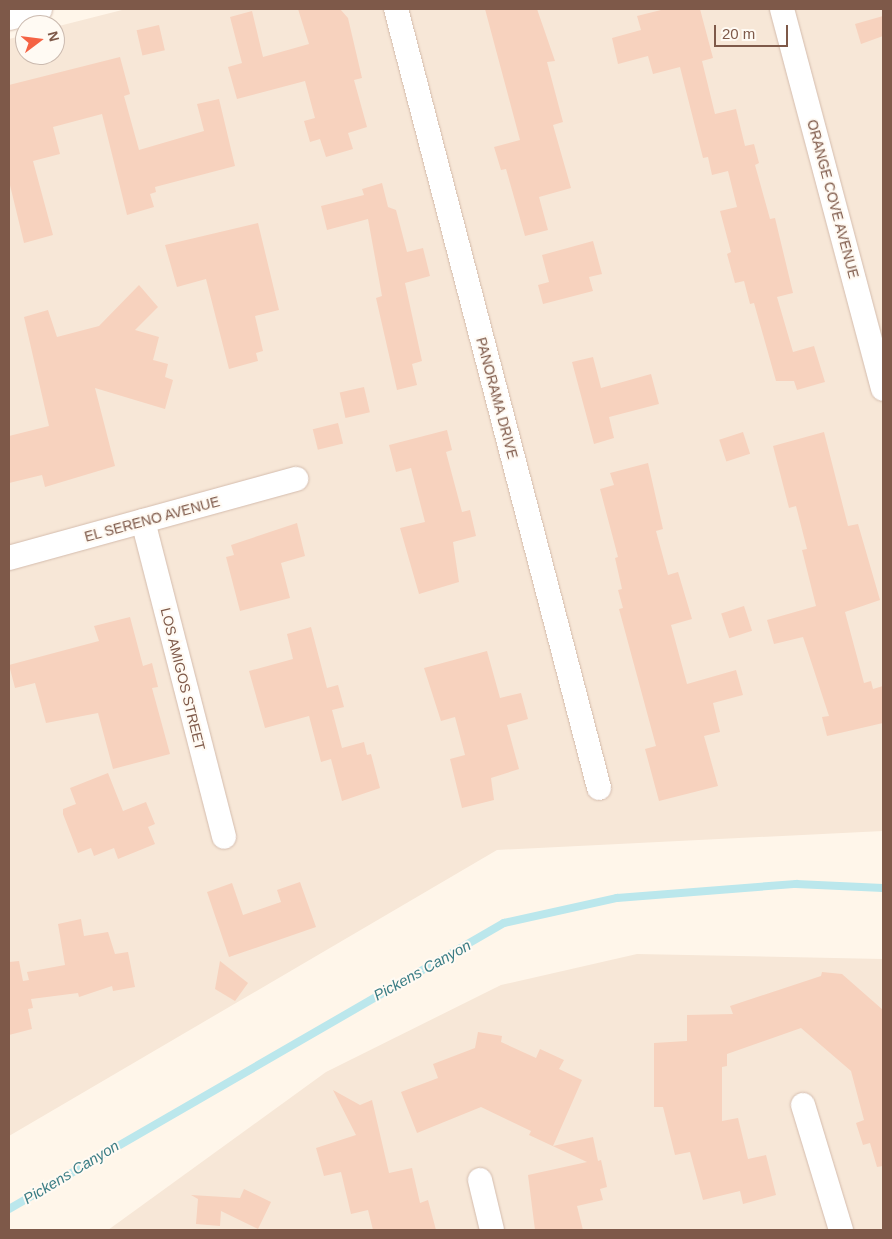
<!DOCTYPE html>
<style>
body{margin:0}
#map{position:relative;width:892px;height:1239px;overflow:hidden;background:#fff6ea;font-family:Arial,sans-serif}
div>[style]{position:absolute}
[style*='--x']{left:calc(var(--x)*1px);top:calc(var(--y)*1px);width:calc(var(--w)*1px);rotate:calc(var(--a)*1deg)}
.residential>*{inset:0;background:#f7e7d7}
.stream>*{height:8px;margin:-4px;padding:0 4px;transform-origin:4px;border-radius:4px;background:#bbe7ec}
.building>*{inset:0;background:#f7d2be;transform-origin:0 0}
.roads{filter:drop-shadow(0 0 1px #d4bcad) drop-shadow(0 0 1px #d4bcad)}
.street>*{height:24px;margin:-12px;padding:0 12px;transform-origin:12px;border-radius:12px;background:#fff}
.secondary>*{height:28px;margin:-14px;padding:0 14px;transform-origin:14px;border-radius:14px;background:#fff}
span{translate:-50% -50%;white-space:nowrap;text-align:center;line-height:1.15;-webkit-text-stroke:4px #fffaf3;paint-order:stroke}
.street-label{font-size:14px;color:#7e5949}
.water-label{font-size:15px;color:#3a7c84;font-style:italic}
.frame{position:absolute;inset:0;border:10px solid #7e5949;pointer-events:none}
.north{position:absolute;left:15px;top:15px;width:50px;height:50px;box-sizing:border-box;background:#fffaf3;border:1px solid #cbbaaf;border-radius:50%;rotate:75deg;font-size:14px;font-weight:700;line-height:20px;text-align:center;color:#7e5949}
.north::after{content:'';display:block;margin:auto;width:18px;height:22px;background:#f56243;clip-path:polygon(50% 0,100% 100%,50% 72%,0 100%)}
.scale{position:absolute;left:714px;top:25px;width:74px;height:22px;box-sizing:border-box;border:2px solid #7e5949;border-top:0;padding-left:6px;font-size:15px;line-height:18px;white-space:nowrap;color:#7e5949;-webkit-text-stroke:4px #fffaf3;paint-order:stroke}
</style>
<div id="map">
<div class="residential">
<div style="clip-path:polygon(126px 9px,883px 9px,883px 831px,497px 850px,9px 1136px,9px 39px,25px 35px,25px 55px,55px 55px,55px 27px)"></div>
<div style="clip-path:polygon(637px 954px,883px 959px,883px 1230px,108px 1230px,326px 1072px,501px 985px)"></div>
</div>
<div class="stream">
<div style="--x:9;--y:1209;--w:572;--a:-30.02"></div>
<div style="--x:504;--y:923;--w:116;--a:-12.5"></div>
<div style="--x:617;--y:898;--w:180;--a:-4.5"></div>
<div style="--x:796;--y:884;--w:87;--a:2.6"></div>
</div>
<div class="building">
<div style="clip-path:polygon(298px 9px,340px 9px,348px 18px,362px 78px,354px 80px,367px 127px,348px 133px,353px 149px,326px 157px,320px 139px,310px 142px,304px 121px,315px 118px,305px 81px,237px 99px,228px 67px,242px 63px,230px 17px,252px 11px,263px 57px,309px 44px)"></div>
<div style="clip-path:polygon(485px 9px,537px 9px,555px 61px,547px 62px,563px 122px,553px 125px,571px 188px,539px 197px,548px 230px,525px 236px,506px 169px,501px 170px,494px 147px,520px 140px)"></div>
<div style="clip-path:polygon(665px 9px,700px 9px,713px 58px,702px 61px,715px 114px,736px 109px,745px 146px,754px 144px,759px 163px,755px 165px,770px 219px,775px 218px,793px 293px,777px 297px,793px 352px,814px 346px,825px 382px,797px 390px,794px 381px,776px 381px,754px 303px,750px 304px,744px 281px,735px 283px,727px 254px,731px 252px,720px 211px,737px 207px,728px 171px,712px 175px,708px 157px,703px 158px,680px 67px,653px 74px,648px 56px,618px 64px,612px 38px,641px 30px,637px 16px)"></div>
<div style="clip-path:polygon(883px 16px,883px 36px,861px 44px,855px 24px)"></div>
<div style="left:159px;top:25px;width:26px;height:23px;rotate:77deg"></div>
<div style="clip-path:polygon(120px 57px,130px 94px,124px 96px,139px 150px,204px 131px,197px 104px,219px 99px,235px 166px,155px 187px,156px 192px,150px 194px,154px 207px,127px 215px,102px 114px,53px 127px,60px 154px,33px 161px,53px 235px,24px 243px,9px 181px,9px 85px)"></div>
<div style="clip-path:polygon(382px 183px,388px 207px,396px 210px,407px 252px,423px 248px,430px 276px,405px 283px,422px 361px,412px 364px,417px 385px,397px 390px,376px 298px,382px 296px,368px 219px,327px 230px,321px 206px,364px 195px,362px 189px)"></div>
<div style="clip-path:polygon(258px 223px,279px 310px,255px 316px,263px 351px,256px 353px,258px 361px,229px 369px,206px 279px,177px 287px,165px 245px)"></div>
<div style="clip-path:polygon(593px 241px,602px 274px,589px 277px,593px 291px,543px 304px,538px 285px,549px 282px,542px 255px)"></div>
<div style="clip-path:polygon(139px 285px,158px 307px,135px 330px,159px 337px,153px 360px,168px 364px,165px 377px,173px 380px,165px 409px,95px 388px,115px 466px,45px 487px,42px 475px,9px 483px,9px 436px,49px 426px,24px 317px,48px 310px,57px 337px,99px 326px)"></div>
<div style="clip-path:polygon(593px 357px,601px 388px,651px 374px,659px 404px,609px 417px,614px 438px,594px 444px,572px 362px)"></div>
<div style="left:364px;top:387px;width:26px;height:25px;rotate:77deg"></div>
<div style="left:338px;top:423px;width:21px;height:26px;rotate:76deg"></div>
<div style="clip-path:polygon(447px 430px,452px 450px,446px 452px,462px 512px,470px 510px,476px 536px,453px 542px,459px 582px,419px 594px,400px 528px,425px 522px,411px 468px,396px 472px,389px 445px)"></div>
<div style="left:743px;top:432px;width:23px;height:25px;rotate:72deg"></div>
<div style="clip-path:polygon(824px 432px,848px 526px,858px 524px,880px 600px,845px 612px,864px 683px,871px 681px,873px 689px,883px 686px,883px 723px,827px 736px,822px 717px,829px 716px,803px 637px,774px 644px,767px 620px,816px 606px,802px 550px,807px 549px,796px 506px,789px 508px,773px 446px)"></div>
<div style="clip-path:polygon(648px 463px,663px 529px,656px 531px,668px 575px,678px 572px,692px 619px,671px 625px,687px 684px,736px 670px,743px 695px,713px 703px,720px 732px,704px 736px,718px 786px,659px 801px,645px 749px,656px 746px,619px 609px,623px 608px,618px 590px,622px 589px,615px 558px,618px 557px,600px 489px,614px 485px,610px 473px)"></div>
<div style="clip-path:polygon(297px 523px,305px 556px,281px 563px,290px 598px,240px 611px,226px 557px,234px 555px,231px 545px)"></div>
<div style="left:744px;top:606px;width:26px;height:24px;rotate:72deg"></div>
<div style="clip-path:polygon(130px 617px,143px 666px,152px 663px,158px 687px,152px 688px,170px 754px,113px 769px,98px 713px,46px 723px,35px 683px,15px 688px,9px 665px,99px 641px,94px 626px)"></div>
<div style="clip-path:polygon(311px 627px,327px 688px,338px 685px,344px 707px,332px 710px,342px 748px,364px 742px,367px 755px,371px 754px,380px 788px,342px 801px,331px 759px,321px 762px,309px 716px,265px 728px,249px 671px,293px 659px,287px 634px)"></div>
<div style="clip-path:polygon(487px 651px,500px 698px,521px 693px,528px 719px,507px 725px,519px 769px,491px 778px,494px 800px,462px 808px,450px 759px,465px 755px,455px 717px,441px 721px,424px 668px)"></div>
<div style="clip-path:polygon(108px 773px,123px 811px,146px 802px,155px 824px,148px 827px,155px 844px,118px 859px,114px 848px,94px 856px,91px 848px,78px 853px,63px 814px,63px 809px,76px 804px,70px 788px)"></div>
<div style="clip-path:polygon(300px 882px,316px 927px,229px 957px,207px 892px,232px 883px,243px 915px,281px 902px,277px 890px)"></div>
<div style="clip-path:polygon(81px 919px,84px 936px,108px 932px,115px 954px,128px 952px,135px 987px,113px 991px,112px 986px,79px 997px,78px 993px,31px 999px,33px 1008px,28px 1009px,32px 1029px,9px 1035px,9px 962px,19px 961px,23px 981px,29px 980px,27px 972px,65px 965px,58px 924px)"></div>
<div style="clip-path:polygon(220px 961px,248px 983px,235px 1001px,215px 989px)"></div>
<div style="clip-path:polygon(822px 972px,842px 974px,883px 1010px,883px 1166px,877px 1167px,870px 1143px,863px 1145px,856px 1123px,864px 1120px,851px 1071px,801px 1028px,727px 1054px,727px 1066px,722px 1067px,722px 1121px,738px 1118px,748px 1159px,766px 1155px,776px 1195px,743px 1204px,740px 1191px,703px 1200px,690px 1152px,675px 1155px,663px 1107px,654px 1107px,654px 1043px,687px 1041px,687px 1015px,733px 1014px,730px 1006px,821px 976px)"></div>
<div style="clip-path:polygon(478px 1032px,502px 1036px,501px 1042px,536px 1058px,540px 1049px,564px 1060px,559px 1069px,582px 1080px,553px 1146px,593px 1137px,598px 1161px,601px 1160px,607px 1187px,600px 1189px,603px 1200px,577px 1206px,583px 1230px,535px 1230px,528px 1175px,587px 1162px,529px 1135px,531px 1131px,481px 1107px,417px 1133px,401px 1092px,438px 1078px,433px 1064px,475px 1048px)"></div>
<div style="clip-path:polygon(333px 1090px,360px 1105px,372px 1100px,389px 1173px,412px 1168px,420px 1203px,428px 1200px,436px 1230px,373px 1230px,368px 1210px,351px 1214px,341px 1172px,324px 1176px,316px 1148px,356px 1135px)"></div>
<div style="clip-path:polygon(244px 1189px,271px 1202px,258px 1229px,221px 1211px,220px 1226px,196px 1224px,198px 1199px,191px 1195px,240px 1198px)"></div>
</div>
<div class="roads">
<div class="street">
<div style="--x:396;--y:9;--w:805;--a:75.39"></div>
<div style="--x:782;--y:9;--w:393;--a:75.1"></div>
<div style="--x:143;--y:521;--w:326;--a:75.6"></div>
<div style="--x:9;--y:558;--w:298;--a:-15.4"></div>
<div style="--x:803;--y:1105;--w:131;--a:73.1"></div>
<div style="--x:480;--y:1180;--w:51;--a:76.5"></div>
</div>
<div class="secondary">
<div style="--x:9;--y:16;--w:30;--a:-14"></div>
</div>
</div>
<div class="street-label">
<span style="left:833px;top:199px;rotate:75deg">ORANGE COVE AVENUE</span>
<span style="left:497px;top:398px;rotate:75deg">PANORAMA DRIVE</span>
<span style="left:152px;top:519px;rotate:-15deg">EL SERENO AVENUE</span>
<span style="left:183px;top:679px;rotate:76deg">LOS AMIGOS STREET</span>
</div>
<div class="water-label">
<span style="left:422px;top:970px;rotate:-29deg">Pickens Canyon</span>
<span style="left:71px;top:1172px;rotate:-31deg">Pickens Canyon</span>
</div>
<div class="frame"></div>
<div class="north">N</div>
<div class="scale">20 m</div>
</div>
